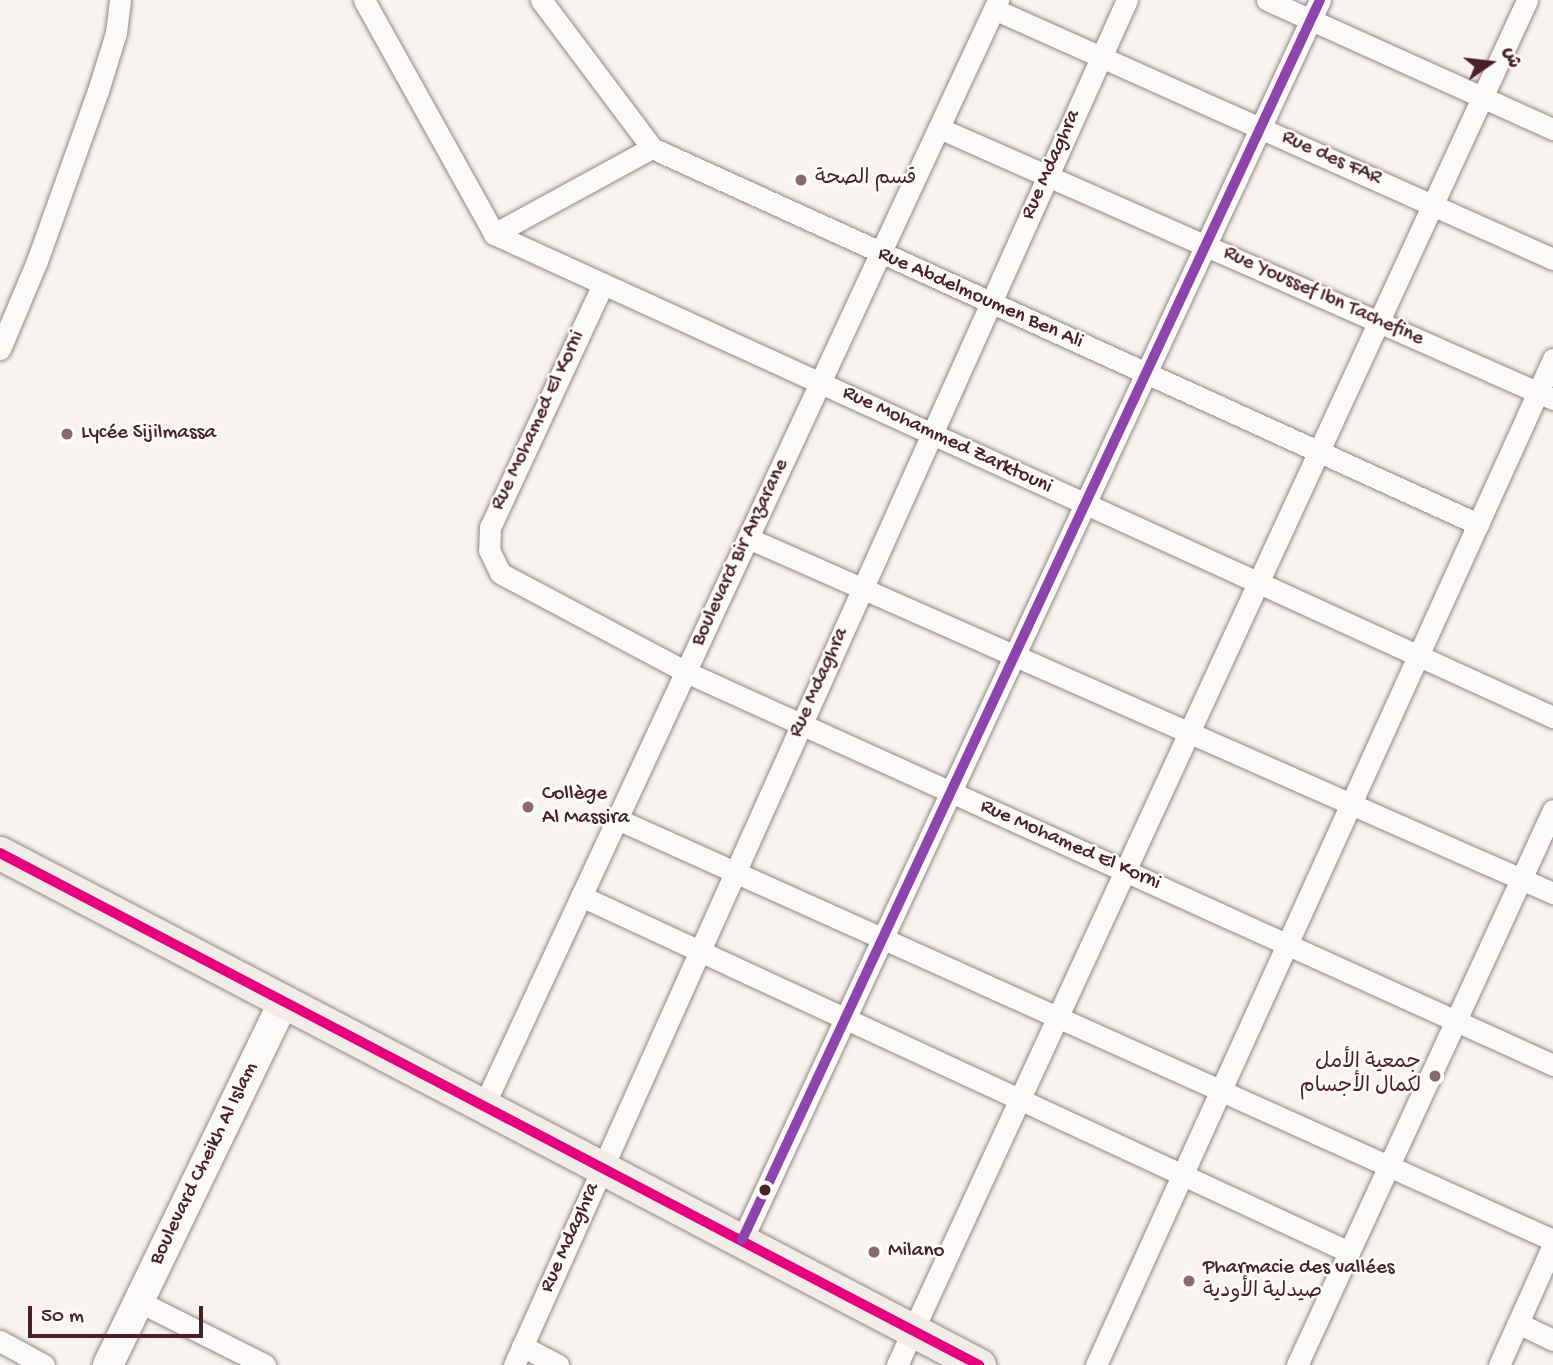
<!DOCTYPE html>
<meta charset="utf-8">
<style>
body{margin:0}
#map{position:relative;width:1553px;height:1365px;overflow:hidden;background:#f8f3ef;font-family:"Gochi Hand","Playpen Sans Arabic",sans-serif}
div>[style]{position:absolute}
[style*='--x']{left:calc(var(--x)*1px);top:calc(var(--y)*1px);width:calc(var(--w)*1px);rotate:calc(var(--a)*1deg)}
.roads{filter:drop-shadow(0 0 2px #918686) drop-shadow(0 0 2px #918686)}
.street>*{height:21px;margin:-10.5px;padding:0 10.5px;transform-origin:10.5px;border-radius:10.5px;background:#fbfaf8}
.secondary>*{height:30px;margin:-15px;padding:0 15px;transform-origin:15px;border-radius:15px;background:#fbfaf8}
.primary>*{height:33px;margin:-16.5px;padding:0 16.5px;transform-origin:16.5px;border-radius:16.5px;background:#f2ede6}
.bus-1>*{height:10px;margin:-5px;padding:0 5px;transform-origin:5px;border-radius:5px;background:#e5007d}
.bus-2>*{height:10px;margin:-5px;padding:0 5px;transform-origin:5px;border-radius:5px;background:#8e44ad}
.dots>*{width:19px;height:19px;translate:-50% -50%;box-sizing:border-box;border:4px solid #fdfcf7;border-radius:50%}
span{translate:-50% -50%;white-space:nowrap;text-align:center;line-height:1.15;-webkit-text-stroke:5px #fdfcf7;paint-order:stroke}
.street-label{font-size:21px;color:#4a1f2b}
.poi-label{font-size:21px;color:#4a1f2b}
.left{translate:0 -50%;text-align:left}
.right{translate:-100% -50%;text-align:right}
.north{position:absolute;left:1455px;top:28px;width:70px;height:70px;-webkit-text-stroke:5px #fdfcf7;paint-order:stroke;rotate:76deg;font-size:19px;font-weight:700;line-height:28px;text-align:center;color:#4a1f2b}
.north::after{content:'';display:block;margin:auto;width:24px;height:32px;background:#4a1f2b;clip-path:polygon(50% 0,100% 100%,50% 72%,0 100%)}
.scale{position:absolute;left:28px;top:1306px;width:175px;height:32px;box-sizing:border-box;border:4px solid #4a1f2b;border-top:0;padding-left:9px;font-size:21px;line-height:24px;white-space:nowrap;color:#4a1f2b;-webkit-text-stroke:5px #fdfcf7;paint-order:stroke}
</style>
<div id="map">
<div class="roads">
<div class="street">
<div style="--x:364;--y:0;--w:268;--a:60.9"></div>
<div style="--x:541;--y:0;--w:185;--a:53.1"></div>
<div style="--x:652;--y:148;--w:908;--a:24.48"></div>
<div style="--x:1267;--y:0;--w:314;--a:24.3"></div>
<div style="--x:994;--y:9;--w:612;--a:24.1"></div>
<div style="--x:939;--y:128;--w:671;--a:23.82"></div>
<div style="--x:494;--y:234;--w:1164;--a:24.52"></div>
<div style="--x:494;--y:234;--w:180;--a:-28.6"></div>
<div style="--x:603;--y:284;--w:268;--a:114.9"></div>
<div style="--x:490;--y:527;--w:23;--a:92"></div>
<div style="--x:489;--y:550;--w:25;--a:64"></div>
<div style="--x:500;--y:573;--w:211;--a:28"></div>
<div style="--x:686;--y:672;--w:952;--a:24.38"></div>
<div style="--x:0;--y:349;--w:95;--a:-67.2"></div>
<div style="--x:37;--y:261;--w:181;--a:-70.3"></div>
<div style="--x:98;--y:91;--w:61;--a:-72.8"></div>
<div style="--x:116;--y:33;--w:33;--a:-83"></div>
<div style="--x:748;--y:538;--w:880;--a:23.8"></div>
<div style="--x:617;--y:819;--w:1026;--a:24.22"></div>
<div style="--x:581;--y:896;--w:846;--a:24.87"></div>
<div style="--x:484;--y:1105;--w:1219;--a:-65.05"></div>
<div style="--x:742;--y:1240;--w:1368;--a:-65.01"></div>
<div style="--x:140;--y:1302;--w:140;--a:26.7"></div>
<div style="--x:1518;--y:1323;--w:39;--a:26"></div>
<div style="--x:0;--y:1341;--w:50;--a:28.6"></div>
<div style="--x:522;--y:1346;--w:41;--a:27.8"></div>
<div style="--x:514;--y:1365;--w:1496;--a:-65.82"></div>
<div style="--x:897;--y:1365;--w:1503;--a:-65.22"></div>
<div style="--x:1096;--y:1365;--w:1105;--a:-65.57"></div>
<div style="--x:1297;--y:1365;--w:611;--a:-65.24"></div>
<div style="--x:1499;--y:1365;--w:132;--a:-65.8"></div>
</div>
<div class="secondary">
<div style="--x:108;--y:1365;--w:404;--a:-64.2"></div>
</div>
<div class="primary">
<div style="--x:0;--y:853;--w:1105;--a:27.61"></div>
</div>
</div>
<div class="bus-1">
<div style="--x:0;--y:853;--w:1105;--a:27.61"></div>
</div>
<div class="bus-2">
<div style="--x:742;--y:1240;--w:1368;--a:-65.01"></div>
</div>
<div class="dots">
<div style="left:801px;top:180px;background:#876970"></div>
<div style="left:67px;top:434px;background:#876970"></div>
<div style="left:528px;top:807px;background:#876970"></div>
<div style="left:1435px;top:1076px;background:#876970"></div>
<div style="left:765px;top:1190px;background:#4a1f2b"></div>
<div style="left:874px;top:1252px;background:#876970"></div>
<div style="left:1189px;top:1281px;background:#876970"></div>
</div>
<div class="street-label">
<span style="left:1331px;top:159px;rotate:24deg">Rue des FAR</span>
<span style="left:1052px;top:165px;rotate:-66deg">Rue Mdaghra</span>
<span style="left:1323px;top:297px;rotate:24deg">Rue Youssef Ibn Tachefine</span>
<span style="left:980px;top:299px;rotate:24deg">Rue Abdelmoumen Ben Ali</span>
<span style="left:539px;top:421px;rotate:-65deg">Rue Mohamed El Korni</span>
<span style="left:947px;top:441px;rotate:25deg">Rue Mohammed Zarktouni</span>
<span style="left:741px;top:553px;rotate:-65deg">Boulevard Bir Anzarane</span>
<span style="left:820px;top:683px;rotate:-66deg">Rue Mdaghra</span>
<span style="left:1070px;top:846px;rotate:24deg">Rue Mohamed El Korni</span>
<span style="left:205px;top:1164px;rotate:-64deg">Boulevard Cheikh Al Islam</span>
<span style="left:571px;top:1238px;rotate:-66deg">Rue Mdaghra</span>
</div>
<div class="poi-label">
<span class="left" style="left:815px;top:180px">قسم الصحة</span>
<span class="left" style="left:81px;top:434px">Lycée Sijilmassa</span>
<span class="left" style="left:542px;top:807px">Collège<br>Al Massira</span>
<span class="right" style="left:1421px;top:1076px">جمعية الأمل<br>لكمال الأجسام</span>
<span class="left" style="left:888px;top:1252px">Milano</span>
<span class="left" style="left:1203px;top:1281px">Pharmacie des vallées<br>صيدلية الأودية</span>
</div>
<div class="north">ش</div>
<div class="scale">50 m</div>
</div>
